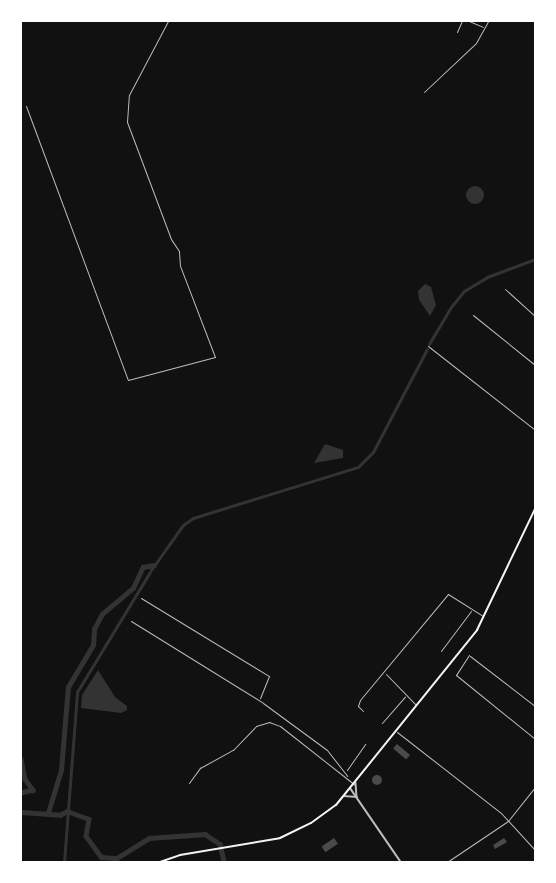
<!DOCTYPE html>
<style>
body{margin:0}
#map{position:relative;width:556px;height:883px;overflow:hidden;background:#111;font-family:"IBM Plex Serif",serif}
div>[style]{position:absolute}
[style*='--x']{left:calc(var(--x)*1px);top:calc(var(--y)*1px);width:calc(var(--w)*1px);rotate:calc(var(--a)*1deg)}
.water>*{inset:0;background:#333}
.round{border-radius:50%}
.canal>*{height:3px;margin:-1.5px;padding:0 1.5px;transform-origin:1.5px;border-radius:1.5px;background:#333}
.river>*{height:4.5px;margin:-2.25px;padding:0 2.25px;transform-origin:2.25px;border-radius:2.25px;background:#333}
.building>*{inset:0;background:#4a4a4a;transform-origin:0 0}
.minor>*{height:1px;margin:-0.5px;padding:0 0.5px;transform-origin:0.5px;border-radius:0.5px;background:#bcbcbc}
.tertiary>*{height:1.5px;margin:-0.75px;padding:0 0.75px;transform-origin:0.75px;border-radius:0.75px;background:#bcbcbc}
.primary>*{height:2px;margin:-1px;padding:0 1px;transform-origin:1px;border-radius:1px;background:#f5f5f5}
span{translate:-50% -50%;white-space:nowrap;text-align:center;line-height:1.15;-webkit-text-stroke:4.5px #fff;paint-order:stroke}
.frame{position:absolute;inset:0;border:22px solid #fff;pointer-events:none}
</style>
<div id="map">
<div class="water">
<div class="round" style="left:466px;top:186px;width:18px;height:18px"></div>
<div style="clip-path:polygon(425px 284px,431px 287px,436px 305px,430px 316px,419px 300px,418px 291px)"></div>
<div style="clip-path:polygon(325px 444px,343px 450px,343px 458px,314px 463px)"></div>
<div style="clip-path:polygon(98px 670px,115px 697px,127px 706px,127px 710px,121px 713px,81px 708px,82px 695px)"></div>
</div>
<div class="canal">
<div style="--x:429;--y:344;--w:43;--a:-59.3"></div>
<div style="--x:451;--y:307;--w:21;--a:-51"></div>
<div style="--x:464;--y:291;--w:27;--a:-31"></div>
<div style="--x:487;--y:277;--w:51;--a:-20.6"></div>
<div style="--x:151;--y:570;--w:55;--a:-54.6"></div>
<div style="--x:183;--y:525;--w:12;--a:-35"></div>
<div style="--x:193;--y:518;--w:173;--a:-17.2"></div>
<div style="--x:358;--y:467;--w:21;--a:-45"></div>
<div style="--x:373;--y:452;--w:116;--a:-62.3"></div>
<div style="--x:64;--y:862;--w:170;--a:-85.6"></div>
<div style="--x:77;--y:692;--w:140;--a:-58.7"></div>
</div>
<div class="river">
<div style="--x:21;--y:759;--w:20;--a:79"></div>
<div style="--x:25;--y:779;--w:14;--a:54"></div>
<div style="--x:33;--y:790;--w:12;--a:166"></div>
<div style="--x:21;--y:812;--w:39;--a:4"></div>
<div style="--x:60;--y:815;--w:8;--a:-30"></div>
<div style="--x:67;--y:811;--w:23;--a:20"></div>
<div style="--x:89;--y:819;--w:17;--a:100"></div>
<div style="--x:86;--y:836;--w:26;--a:54"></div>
<div style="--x:101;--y:857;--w:16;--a:4"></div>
<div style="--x:117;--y:858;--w:38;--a:-32"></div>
<div style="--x:149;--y:838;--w:56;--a:-4.1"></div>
<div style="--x:205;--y:834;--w:18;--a:34"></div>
<div style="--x:220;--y:844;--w:18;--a:77"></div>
<div style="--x:48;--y:813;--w:45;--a:-73.2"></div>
<div style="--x:61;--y:770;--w:83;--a:-85.2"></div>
<div style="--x:68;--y:687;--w:49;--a:-59.2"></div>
<div style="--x:93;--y:645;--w:16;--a:-86"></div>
<div style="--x:94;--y:629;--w:17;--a:-62"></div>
<div style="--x:102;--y:614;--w:40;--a:-40"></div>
<div style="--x:133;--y:588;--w:23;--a:-65"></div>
<div style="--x:143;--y:567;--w:11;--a:-10"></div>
</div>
<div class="building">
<div style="left:397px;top:744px;width:17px;height:6px;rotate:40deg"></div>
<div class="round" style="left:372px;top:775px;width:10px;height:10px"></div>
<div style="left:334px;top:838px;width:7px;height:15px;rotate:56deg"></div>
<div style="clip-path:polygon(504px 838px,507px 842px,495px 849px,493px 845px)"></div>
</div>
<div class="minor">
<div style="--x:469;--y:21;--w:15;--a:23"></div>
<div style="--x:457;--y:32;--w:12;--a:-66"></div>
<div style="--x:424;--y:92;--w:71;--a:-43.3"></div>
<div style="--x:476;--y:43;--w:25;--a:-61"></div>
<div style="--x:26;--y:106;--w:292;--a:69.6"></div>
<div style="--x:128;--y:380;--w:90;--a:-14.8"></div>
<div style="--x:215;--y:357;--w:97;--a:-111"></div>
<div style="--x:180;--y:266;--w:15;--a:-94"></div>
<div style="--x:179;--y:251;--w:14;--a:-124"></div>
<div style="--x:171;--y:239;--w:125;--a:-110.6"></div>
<div style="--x:127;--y:122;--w:27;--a:-86"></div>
<div style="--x:129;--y:95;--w:84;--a:-62.2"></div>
<div style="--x:505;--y:289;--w:40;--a:42"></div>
<div style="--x:473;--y:315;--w:80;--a:38.9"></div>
<div style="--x:428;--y:346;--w:136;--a:38.1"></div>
<div style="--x:141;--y:598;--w:150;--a:31.4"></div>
<div style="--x:269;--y:676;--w:24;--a:112"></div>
<div style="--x:131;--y:621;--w:155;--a:31.8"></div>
<div style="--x:263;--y:703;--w:79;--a:36.3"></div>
<div style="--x:327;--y:750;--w:33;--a:52"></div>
<div style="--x:441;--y:651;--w:50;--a:-53.1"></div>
<div style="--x:469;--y:655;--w:24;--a:123"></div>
<div style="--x:456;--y:675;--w:102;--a:39"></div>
<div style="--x:470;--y:656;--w:82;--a:37.6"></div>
<div style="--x:386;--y:674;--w:42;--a:46"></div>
<div style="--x:363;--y:711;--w:7;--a:-135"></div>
<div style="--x:358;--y:706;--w:6;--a:-72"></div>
<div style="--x:360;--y:700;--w:138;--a:-50.3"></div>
<div style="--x:448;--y:594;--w:41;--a:32.2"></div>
<div style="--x:382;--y:723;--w:35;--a:-49"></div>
<div style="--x:397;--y:732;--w:132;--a:37.9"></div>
<div style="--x:501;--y:813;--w:50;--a:47.4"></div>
<div style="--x:347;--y:770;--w:32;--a:-55"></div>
<div style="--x:189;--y:783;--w:19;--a:-54"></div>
<div style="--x:200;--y:768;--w:38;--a:-29"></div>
<div style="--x:233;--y:750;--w:33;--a:-46"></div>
<div style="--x:256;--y:726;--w:14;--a:-17"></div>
<div style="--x:269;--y:722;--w:12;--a:20"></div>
<div style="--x:280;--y:726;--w:95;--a:38.2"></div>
<div style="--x:447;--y:862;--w:73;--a:-33.9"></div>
<div style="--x:508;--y:821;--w:43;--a:-51.5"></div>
</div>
<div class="tertiary">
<div style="--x:356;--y:783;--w:14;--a:86"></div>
<div style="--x:351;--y:789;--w:88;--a:55.6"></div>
<div style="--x:344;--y:796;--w:13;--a:4"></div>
</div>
<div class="primary">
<div style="--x:160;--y:862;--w:21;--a:-19"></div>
<div style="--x:180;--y:855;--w:101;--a:-9.6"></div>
<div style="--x:280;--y:838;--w:34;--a:-26"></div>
<div style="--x:311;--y:823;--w:31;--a:-36"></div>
<div style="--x:336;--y:805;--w:225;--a:-51.1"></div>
<div style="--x:477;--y:630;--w:134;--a:-64.4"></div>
</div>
<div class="frame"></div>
</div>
